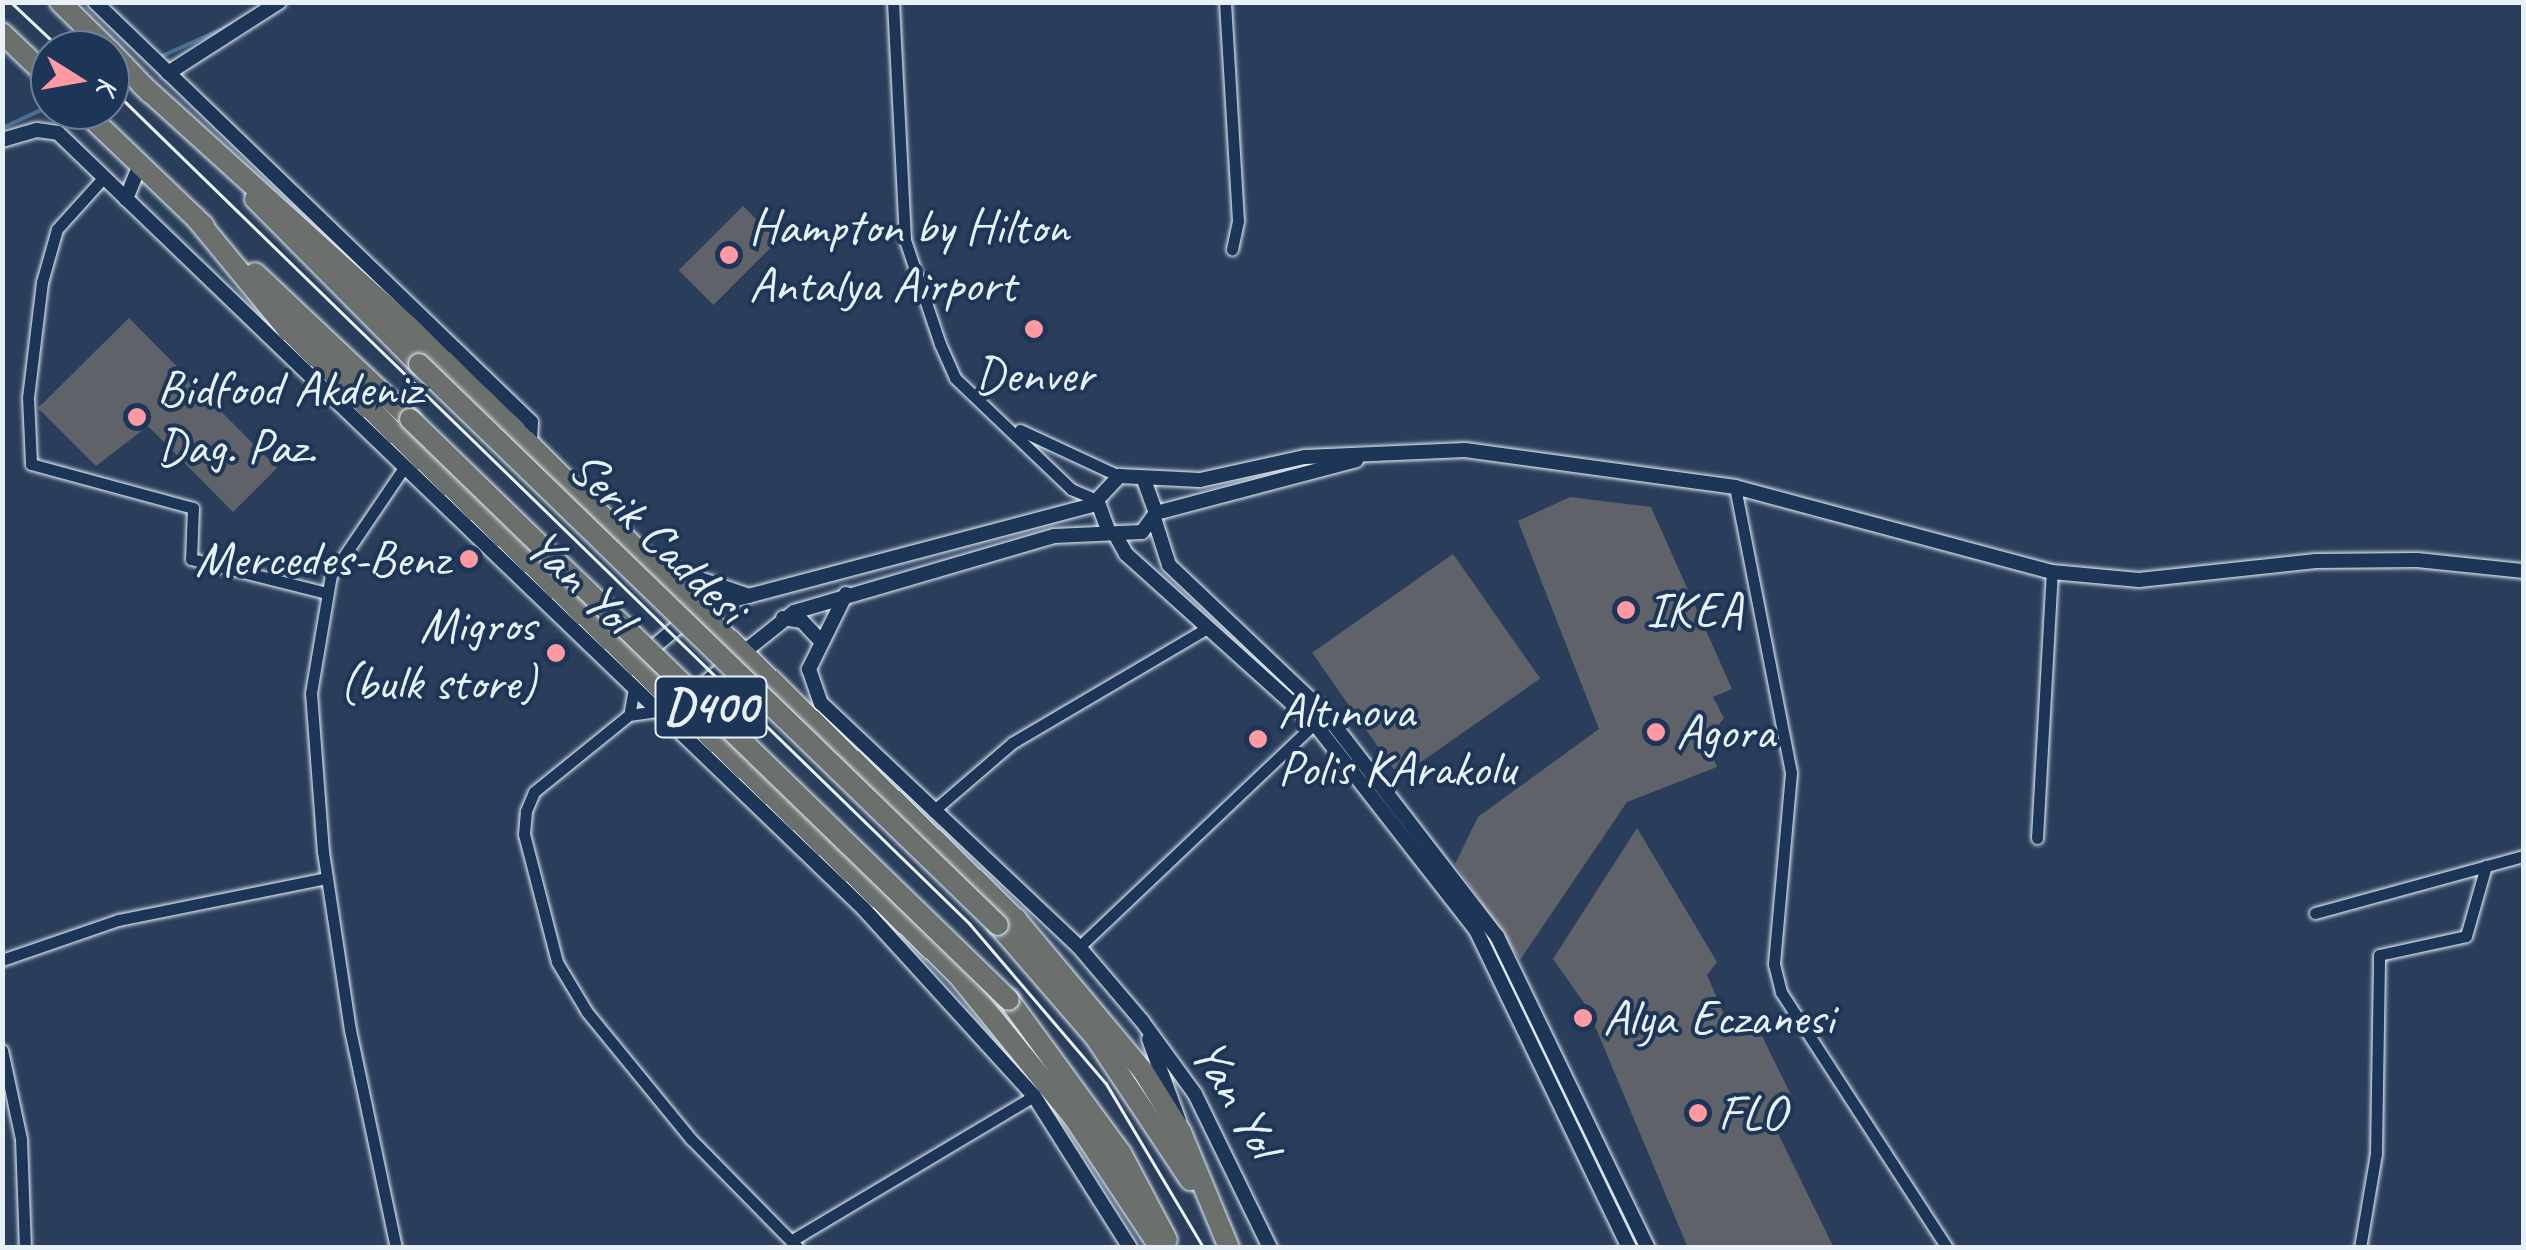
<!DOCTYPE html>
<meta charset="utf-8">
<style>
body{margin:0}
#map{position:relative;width:2526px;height:1250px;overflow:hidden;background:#2a3e5b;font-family:Caveat,sans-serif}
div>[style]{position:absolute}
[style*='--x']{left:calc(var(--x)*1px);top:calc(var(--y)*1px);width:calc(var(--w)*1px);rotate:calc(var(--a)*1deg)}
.stream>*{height:4px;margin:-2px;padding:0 2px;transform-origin:2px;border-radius:2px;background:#4a6e91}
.building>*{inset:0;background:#60626a;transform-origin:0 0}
.roads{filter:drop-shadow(0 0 2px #e8f1f8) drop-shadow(0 0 2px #e8f1f8)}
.minor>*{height:11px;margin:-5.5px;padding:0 5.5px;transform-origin:5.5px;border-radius:5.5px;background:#1d3557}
.tertiary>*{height:14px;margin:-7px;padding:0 7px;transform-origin:7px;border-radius:7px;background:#1d3557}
.trunk>*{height:20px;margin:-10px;padding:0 10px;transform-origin:10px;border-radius:10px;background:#6c706d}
.tram>*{height:2.5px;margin:-1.25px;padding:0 1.25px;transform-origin:1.25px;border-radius:1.25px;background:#e8f1f8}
.bridges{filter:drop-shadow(0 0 2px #e8f1f8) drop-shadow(0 0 2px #e8f1f8)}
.trunk-bridge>*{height:20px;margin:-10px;padding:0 10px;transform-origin:10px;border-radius:10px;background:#6c706d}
.dots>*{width:28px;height:28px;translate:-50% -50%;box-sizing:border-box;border:5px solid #1d3557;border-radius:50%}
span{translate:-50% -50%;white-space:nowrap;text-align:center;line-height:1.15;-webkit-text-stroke:8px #1d3557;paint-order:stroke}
.shield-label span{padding:2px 8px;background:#1d3557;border:2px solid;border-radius:8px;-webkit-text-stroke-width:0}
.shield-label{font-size:48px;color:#e8f1f8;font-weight:700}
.poi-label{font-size:50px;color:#e8f1f8}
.left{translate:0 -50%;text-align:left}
.right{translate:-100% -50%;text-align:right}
.street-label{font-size:50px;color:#e8f1f8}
.frame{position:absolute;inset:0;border:5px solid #e8f1f8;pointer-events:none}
.north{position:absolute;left:30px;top:30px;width:100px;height:100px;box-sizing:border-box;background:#1d3557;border:2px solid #6e8097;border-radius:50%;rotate:101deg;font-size:28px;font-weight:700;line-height:40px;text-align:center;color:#e8f1f8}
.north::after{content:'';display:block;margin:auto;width:35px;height:45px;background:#ff9aa2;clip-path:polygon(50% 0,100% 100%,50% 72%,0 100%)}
</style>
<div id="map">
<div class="stream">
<div style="--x:160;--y:57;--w:80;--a:-24.3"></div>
<div style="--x:110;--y:79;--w:11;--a:-22"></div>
<div style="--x:2;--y:128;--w:53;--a:-24.6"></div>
</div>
<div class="building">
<div style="left:743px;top:206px;width:49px;height:91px;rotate:45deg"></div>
<div style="clip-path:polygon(129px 318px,277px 468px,233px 512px,148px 426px,96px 466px,38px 408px)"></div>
<div style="clip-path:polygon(1570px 497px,1651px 507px,1732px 689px,1713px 697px,1724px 718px,1706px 741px,1717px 767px,1627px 802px,1520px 960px,1455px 864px,1478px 817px,1599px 729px,1518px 521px)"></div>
<div style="left:1453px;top:554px;width:152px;height:172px;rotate:55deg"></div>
<div style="clip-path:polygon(1637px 828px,1717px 962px,1707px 975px,1733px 1035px,1756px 1024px,1794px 1101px,1769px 1115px,1834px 1248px,1688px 1248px,1587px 1007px,1553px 959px)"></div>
</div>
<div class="roads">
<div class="minor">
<div style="--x:893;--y:2;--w:238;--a:87.1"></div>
<div style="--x:905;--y:240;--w:110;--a:71.4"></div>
<div style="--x:940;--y:344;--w:37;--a:66"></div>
<div style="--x:955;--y:378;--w:161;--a:43.7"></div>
<div style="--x:1071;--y:489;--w:28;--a:23"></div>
<div style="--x:1225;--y:2;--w:219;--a:86.6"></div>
<div style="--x:1238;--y:221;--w:29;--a:102"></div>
<div style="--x:104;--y:177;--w:70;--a:132.1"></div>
<div style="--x:57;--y:229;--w:55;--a:105.8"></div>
<div style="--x:42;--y:282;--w:116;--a:96.9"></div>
<div style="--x:28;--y:397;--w:67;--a:87.4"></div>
<div style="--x:31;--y:464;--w:168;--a:15.2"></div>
<div style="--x:193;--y:508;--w:51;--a:92.2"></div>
<div style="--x:191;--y:559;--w:139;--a:14.1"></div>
<div style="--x:1020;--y:430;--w:109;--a:24.9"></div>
<div style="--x:1735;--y:487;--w:291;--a:78.9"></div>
<div style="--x:1791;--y:773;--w:192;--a:95.1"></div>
<div style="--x:1774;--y:964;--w:29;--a:76"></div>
<div style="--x:1781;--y:992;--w:305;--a:57"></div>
<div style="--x:634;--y:688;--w:27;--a:100"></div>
<div style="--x:629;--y:715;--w:122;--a:141"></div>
<div style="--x:534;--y:792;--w:21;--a:113"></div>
<div style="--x:526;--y:811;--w:23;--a:95"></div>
<div style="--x:524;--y:834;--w:132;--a:75.5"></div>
<div style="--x:557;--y:962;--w:58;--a:59"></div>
<div style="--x:587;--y:1012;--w:164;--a:50.7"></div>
<div style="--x:691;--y:1139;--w:153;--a:45.5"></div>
<div style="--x:629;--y:715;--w:28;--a:-8"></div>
<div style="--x:933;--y:811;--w:104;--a:-40.7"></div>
<div style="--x:1012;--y:743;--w:226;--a:-30.5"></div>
<div style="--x:2037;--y:838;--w:266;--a:-86.8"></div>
<div style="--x:2315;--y:913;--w:217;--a:-15.3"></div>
<div style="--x:1079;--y:947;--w:331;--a:-43.5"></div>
<div style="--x:2;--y:960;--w:123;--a:-19"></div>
<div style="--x:118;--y:920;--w:213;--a:-11.4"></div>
<div style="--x:2;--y:1050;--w:91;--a:77.9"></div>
<div style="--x:21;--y:1139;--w:109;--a:87.9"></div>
<div style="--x:794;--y:1239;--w:279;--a:-30.8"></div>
<div style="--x:396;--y:1248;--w:223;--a:-101.9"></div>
<div style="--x:350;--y:1030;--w:180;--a:-98.6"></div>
<div style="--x:323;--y:852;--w:159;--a:-94.3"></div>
<div style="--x:311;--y:693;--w:120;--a:-80.4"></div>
<div style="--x:331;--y:575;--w:132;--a:-55.8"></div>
<div style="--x:2360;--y:1248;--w:96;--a:-80.4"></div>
<div style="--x:2376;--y:1153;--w:198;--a:-89.1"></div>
<div style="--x:2379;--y:955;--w:89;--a:-12.3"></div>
<div style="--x:2466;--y:936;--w:73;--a:-74.1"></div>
</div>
<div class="tertiary">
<div style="--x:95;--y:2;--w:605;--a:43.93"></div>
<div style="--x:531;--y:422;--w:22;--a:93"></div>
<div style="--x:168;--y:73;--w:132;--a:-32.6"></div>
<div style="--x:2;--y:140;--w:36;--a:-16"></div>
<div style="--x:37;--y:130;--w:21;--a:8"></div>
<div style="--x:58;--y:133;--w:1117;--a:43.91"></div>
<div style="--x:863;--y:908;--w:254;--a:47.7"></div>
<div style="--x:1034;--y:1096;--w:180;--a:57.7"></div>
<div style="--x:126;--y:199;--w:38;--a:-68"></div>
<div style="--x:1156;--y:513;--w:207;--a:-14.8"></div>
<div style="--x:1154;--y:518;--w:49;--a:72.3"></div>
<div style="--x:1169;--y:565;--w:215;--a:43.5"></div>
<div style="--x:1325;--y:713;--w:282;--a:52.4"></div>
<div style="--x:1497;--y:936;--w:347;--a:64.2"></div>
<div style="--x:1108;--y:530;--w:32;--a:-110"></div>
<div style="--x:1097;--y:500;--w:33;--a:-47"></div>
<div style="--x:1119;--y:476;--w:81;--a:2.8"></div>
<div style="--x:1200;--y:480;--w:107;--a:-12.4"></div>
<div style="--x:1305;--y:457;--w:160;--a:-2.5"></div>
<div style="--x:1465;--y:450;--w:273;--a:7.8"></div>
<div style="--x:1735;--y:487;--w:328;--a:15"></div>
<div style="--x:2052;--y:572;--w:87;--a:5.3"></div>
<div style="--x:2139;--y:580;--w:178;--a:-6.1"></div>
<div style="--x:2316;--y:561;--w:101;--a:-0.6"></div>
<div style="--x:2417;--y:560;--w:108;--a:5.9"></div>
<div style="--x:1115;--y:534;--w:23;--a:61"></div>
<div style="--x:1126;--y:554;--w:254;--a:42"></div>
<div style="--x:1315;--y:724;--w:261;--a:52"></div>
<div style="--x:1476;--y:930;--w:353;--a:64.3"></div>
<div style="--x:662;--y:566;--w:92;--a:19"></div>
<div style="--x:846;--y:594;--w:84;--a:116.3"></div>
<div style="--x:809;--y:669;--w:36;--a:71"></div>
<div style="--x:821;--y:703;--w:355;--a:43.4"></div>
<div style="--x:1079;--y:947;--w:97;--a:49.6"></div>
<div style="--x:1142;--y:1021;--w:90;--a:54"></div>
<div style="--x:1195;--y:1094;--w:171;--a:64"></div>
<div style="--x:783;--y:618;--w:19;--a:9"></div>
<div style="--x:802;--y:621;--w:25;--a:47"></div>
<div style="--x:644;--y:655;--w:72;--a:-39.9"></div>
<div style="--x:699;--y:609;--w:411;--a:-14.8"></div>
<div style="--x:685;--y:699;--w:139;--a:-38.6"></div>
<div style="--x:794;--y:612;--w:271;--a:-16.3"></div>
<div style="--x:1054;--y:536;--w:88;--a:-2.6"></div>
<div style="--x:1142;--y:532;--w:24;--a:-54"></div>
<div style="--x:1156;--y:513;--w:33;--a:-110"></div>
<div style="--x:1149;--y:1039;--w:87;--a:69.9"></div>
</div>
<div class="trunk">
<div style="--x:60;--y:2;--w:69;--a:44.4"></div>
<div style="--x:2;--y:33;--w:66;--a:43.8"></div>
<div style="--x:110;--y:51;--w:58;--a:46.4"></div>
<div style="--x:141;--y:84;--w:359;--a:42.2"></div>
<div style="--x:407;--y:325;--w:851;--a:44.29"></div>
<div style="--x:1016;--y:919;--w:198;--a:50.1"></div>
<div style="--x:1143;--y:1071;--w:72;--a:58.1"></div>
<div style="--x:1181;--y:1132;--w:126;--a:67.5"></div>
<div style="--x:83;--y:110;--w:168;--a:43.8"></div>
<div style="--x:255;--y:199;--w:233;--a:45.2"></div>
<div style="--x:194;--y:216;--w:146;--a:50.5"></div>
<div style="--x:287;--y:329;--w:930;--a:43.91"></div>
<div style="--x:957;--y:974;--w:186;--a:50.9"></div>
<div style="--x:1074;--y:1118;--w:156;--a:56.5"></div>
<div style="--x:255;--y:273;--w:213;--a:43.3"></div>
<div style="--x:998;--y:925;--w:148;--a:49.1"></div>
<div style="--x:1095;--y:1037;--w:172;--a:56.4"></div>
<div style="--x:1009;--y:1000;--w:190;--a:53.8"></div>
<div style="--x:1121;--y:1153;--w:98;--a:62.1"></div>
</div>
</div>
<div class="tram">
<div style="--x:11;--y:2;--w:70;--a:43.3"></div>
<div style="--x:110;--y:87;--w:1200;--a:44.22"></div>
<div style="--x:970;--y:924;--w:209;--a:49.5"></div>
<div style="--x:1106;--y:1083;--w:192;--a:59.3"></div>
</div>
<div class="bridges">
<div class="trunk-bridge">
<div style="--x:419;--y:364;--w:806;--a:44.1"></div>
<div style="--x:410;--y:419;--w:834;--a:44.13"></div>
</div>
</div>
<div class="dots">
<div style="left:729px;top:255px;background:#ff9aa2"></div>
<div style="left:1034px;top:329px;background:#ff9aa2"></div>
<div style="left:137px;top:417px;background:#ff9aa2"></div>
<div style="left:469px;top:559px;background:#ff9aa2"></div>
<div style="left:1626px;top:610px;background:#ff9aa2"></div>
<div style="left:556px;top:653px;background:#ff9aa2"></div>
<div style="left:1656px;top:732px;background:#ff9aa2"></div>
<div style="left:1258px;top:739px;background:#ff9aa2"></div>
<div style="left:1583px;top:1018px;background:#ff9aa2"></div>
<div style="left:1698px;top:1113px;background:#ff9aa2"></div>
</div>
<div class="shield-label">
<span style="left:711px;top:707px">D400</span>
</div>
<div class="poi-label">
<span class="left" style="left:749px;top:255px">Hampton by Hilton<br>Antalya Airport</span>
<span style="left:1034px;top:375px">Denver</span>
<span class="left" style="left:157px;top:417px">Bidfood Akdeniz<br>Dag. Paz.</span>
<span class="right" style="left:449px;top:559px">Mercedes-Benz</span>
<span class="left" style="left:1646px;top:610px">IKEA</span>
<span class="right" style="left:536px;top:653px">Migros<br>(bulk store)</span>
<span class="left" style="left:1278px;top:739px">Altınova<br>Polis KArakolu</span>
<span class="left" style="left:1676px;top:732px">Agora</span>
<span class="left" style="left:1603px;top:1018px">Alya Eczanesi</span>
<span class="left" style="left:1718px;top:1113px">FLO</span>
</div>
<div class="street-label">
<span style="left:658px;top:537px;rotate:44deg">Serik Caddesi</span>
<span style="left:580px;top:581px;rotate:44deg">Yan Yol</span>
<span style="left:1236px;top:1098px;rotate:60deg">Yan Yol</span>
</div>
<div class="frame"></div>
<div class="north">K</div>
</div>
